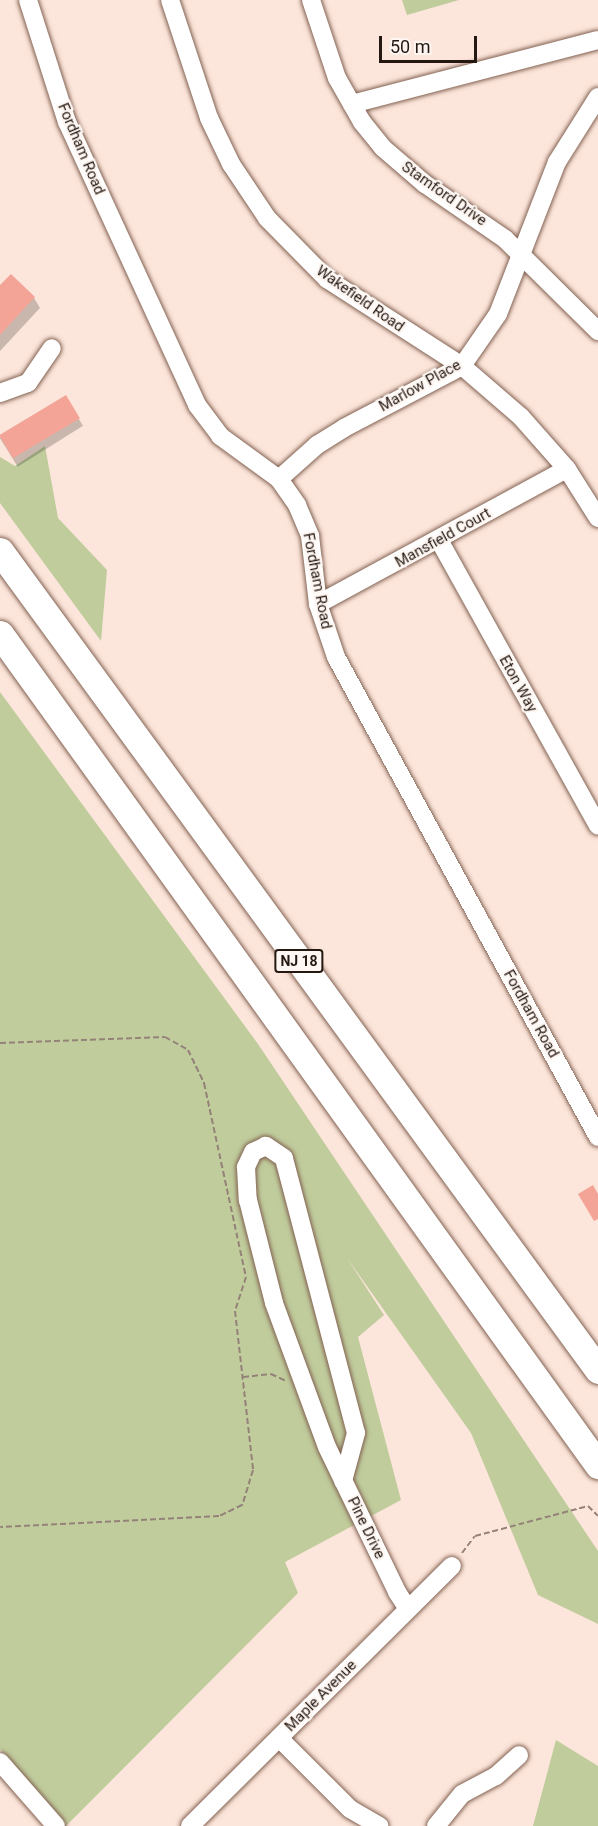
<!DOCTYPE html>
<style>
body{margin:0}
#map{position:relative;width:598px;height:1826px;overflow:hidden;background:#fce5da;font-family:Roboto,sans-serif}
div>[style]{position:absolute}
[style*='--x']{left:calc(var(--x)*1px);top:calc(var(--y)*1px);width:calc(var(--w)*1px);rotate:calc(var(--a)*1deg)}
.green>*{inset:0;background:#c0cc9c}
.shadow>*{inset:0;background:#0003;transform-origin:0 0}
.building>*{inset:0;background:#f3a497;transform-origin:0 0}
.path>*{height:2px;margin-top:-1px;transform-origin:0;background:repeating-linear-gradient(90deg,#948279 0 6px,transparent 0 9px)}
.roads{filter:drop-shadow(0 0 2px #826252) drop-shadow(0 0 2px #826252)}
.minor>*{height:18px;margin:-9px;padding:0 9px;transform-origin:9px;border-radius:9px;background:#fff}
.highway>*{height:27px;margin:-13.5px;padding:0 13.5px;transform-origin:13.5px;border-radius:13.5px;background:#fff}
span{translate:-50% -50%;white-space:nowrap;text-align:center;line-height:1.15;-webkit-text-stroke:4.5px #fdf6f2;paint-order:stroke}
.shield-label span{padding:2px 4px;background:#fdf6f2;border:2px solid;border-radius:4px;-webkit-text-stroke-width:0}
.shield-label{font-size:14px;color:#251811;font-weight:700}
.street-label{font-size:15px;color:#251811}
.scale{position:absolute;left:379px;top:36px;width:98px;height:27px;box-sizing:border-box;border:3px solid #251811;border-top:0;padding-left:8px;font-size:18px;line-height:21px;white-space:nowrap;color:#251811;-webkit-text-stroke:4px #fdf6f2;paint-order:stroke}
</style>
<div id="map">
<div class="green">
<div style="clip-path:polygon(402px 0,459px 0,407px 15px)"></div>
<div style="clip-path:polygon(45px 446px,58px 518px,107px 570px,101px 641px,0 503px,0 457px,15px 466px)"></div>
<div style="clip-path:polygon(0 692px,258px 1044px,598px 1551px,598px 1624px,538px 1595px,471px 1433px,347px 1258px,384px 1315px,358px 1337px,401px 1500px,285px 1562px,298px 1593px,66px 1826px,57px 1826px,0 1749px)"></div>
<div style="clip-path:polygon(556px 1740px,598px 1766px,598px 1826px,533px 1826px)"></div>
</div>
<div class="shadow">
<div style="clip-path:polygon(0 288px,34px 298px,40px 308px,0 351px)"></div>
<div style="left:65px;top:397px;width:34px;height:77px;rotate:58deg"></div>
</div>
<div class="building">
<div style="clip-path:polygon(11px 274px,35px 297px,0 335px,0 285px)"></div>
<div style="left:66px;top:395px;width:27px;height:78px;rotate:59deg"></div>
<div style="clip-path:polygon(593px 1185px,598px 1194px,598px 1219px,594px 1221px,578px 1194px)"></div>
</div>
<div class="path">
<div style="--x:0;--y:1043;--w:165;--a:-2.1"></div>
<div style="--x:165;--y:1037;--w:26;--a:29"></div>
<div style="--x:188;--y:1050;--w:37;--a:64"></div>
<div style="--x:204;--y:1083;--w:198;--a:77.8"></div>
<div style="--x:246;--y:1277;--w:36;--a:108"></div>
<div style="--x:235;--y:1311;--w:160;--a:83.5"></div>
<div style="--x:253;--y:1470;--w:37;--a:107"></div>
<div style="--x:242;--y:1505;--w:25;--a:154"></div>
<div style="--x:219;--y:1516;--w:219;--a:177.1"></div>
<div style="--x:243;--y:1377;--w:28;--a:-6"></div>
<div style="--x:271;--y:1374;--w:17;--a:25"></div>
<div style="--x:462;--y:1553;--w:21;--a:-53"></div>
<div style="--x:475;--y:1536;--w:117;--a:-14.9"></div>
<div style="--x:588;--y:1506;--w:14;--a:45"></div>
</div>
<div class="roads">
<div class="minor">
<div style="--x:28;--y:0;--w:128;--a:72.3"></div>
<div style="--x:67;--y:122;--w:311;--a:65.3"></div>
<div style="--x:197;--y:405;--w:39;--a:53"></div>
<div style="--x:220;--y:436;--w:73;--a:36.1"></div>
<div style="--x:279;--y:479;--w:32;--a:55"></div>
<div style="--x:297;--y:505;--w:34;--a:67"></div>
<div style="--x:310;--y:536;--w:68;--a:83.3"></div>
<div style="--x:318;--y:604;--w:56;--a:71.2"></div>
<div style="--x:336;--y:657;--w:547;--a:61.37"></div>
<div style="--x:170;--y:0;--w:124;--a:71.7"></div>
<div style="--x:209;--y:118;--w:51;--a:64.4"></div>
<div style="--x:231;--y:164;--w:65;--a:56.3"></div>
<div style="--x:267;--y:218;--w:86;--a:45.5"></div>
<div style="--x:327;--y:279;--w:161;--a:32.8"></div>
<div style="--x:462;--y:366;--w:78;--a:40.8"></div>
<div style="--x:521;--y:417;--w:69;--a:48.5"></div>
<div style="--x:567;--y:469;--w:58;--a:57.7"></div>
<div style="--x:311;--y:0;--w:82;--a:71.6"></div>
<div style="--x:337;--y:78;--w:51;--a:60.4"></div>
<div style="--x:362;--y:122;--w:33;--a:51"></div>
<div style="--x:383;--y:148;--w:55;--a:40.6"></div>
<div style="--x:425;--y:184;--w:97;--a:34.5"></div>
<div style="--x:505;--y:239;--w:131;--a:44.7"></div>
<div style="--x:352;--y:104;--w:254;--a:-14.6"></div>
<div style="--x:0;--y:393;--w:30;--a:-20"></div>
<div style="--x:28;--y:383;--w:42;--a:-55.6"></div>
<div style="--x:279;--y:479;--w:51;--a:-41.8"></div>
<div style="--x:317;--y:445;--w:32;--a:-32"></div>
<div style="--x:344;--y:428;--w:133;--a:-27.7"></div>
<div style="--x:462;--y:366;--w:63;--a:-55.3"></div>
<div style="--x:498;--y:314;--w:163;--a:-68.8"></div>
<div style="--x:557;--y:162;--w:77;--a:-57.8"></div>
<div style="--x:439;--y:540;--w:327;--a:60.9"></div>
<div style="--x:318;--y:604;--w:283;--a:-28.5"></div>
<div style="--x:343;--y:1481;--w:50;--a:-74.8"></div>
<div style="--x:356;--y:1433;--w:284;--a:-104.7"></div>
<div style="--x:284;--y:1158;--w:22;--a:-146"></div>
<div style="--x:266;--y:1146;--w:14;--a:155"></div>
<div style="--x:253;--y:1152;--w:17;--a:115"></div>
<div style="--x:246;--y:1167;--w:33;--a:87"></div>
<div style="--x:248;--y:1200;--w:106;--a:75.8"></div>
<div style="--x:274;--y:1303;--w:153;--a:69.8"></div>
<div style="--x:327;--y:1447;--w:161;--a:64.2"></div>
<div style="--x:397;--y:1592;--w:20;--a:57"></div>
<div style="--x:279;--y:1738;--w:100;--a:45"></div>
<div style="--x:350;--y:1809;--w:34;--a:30"></div>
<div style="--x:0;--y:1762;--w:85;--a:48.8"></div>
<div style="--x:190;--y:1826;--w:369;--a:-44.8"></div>
<div style="--x:436;--y:1826;--w:41;--a:-50.9"></div>
<div style="--x:462;--y:1794;--w:38;--a:-28"></div>
<div style="--x:496;--y:1776;--w:31;--a:-42"></div>
</div>
<div class="highway">
<div style="--x:0;--y:551;--w:1014;--a:53.86"></div>
<div style="--x:0;--y:634;--w:1024;--a:54.26"></div>
</div>
</div>
<div class="shield-label">
<span style="left:299px;top:961px">NJ 18</span>
</div>
<div class="street-label">
<span style="left:81px;top:149px;rotate:67deg">Fordham Road</span>
<span style="left:444px;top:194px;rotate:35deg">Stamford Drive</span>
<span style="left:360px;top:299px;rotate:35deg">Wakefield Road</span>
<span style="left:420px;top:386px;rotate:-29deg">Marlow Place</span>
<span style="left:443px;top:538px;rotate:-29deg">Mansfield Court</span>
<span style="left:317px;top:581px;rotate:79deg">Fordham Road</span>
<span style="left:518px;top:684px;rotate:61deg">Eton Way</span>
<span style="left:531px;top:1014px;rotate:61deg">Fordham Road</span>
<span style="left:366px;top:1528px;rotate:64deg">Pine Drive</span>
<span style="left:321px;top:1696px;rotate:-45deg">Maple Avenue</span>
</div>
<div class="scale">50 m</div>
</div>
